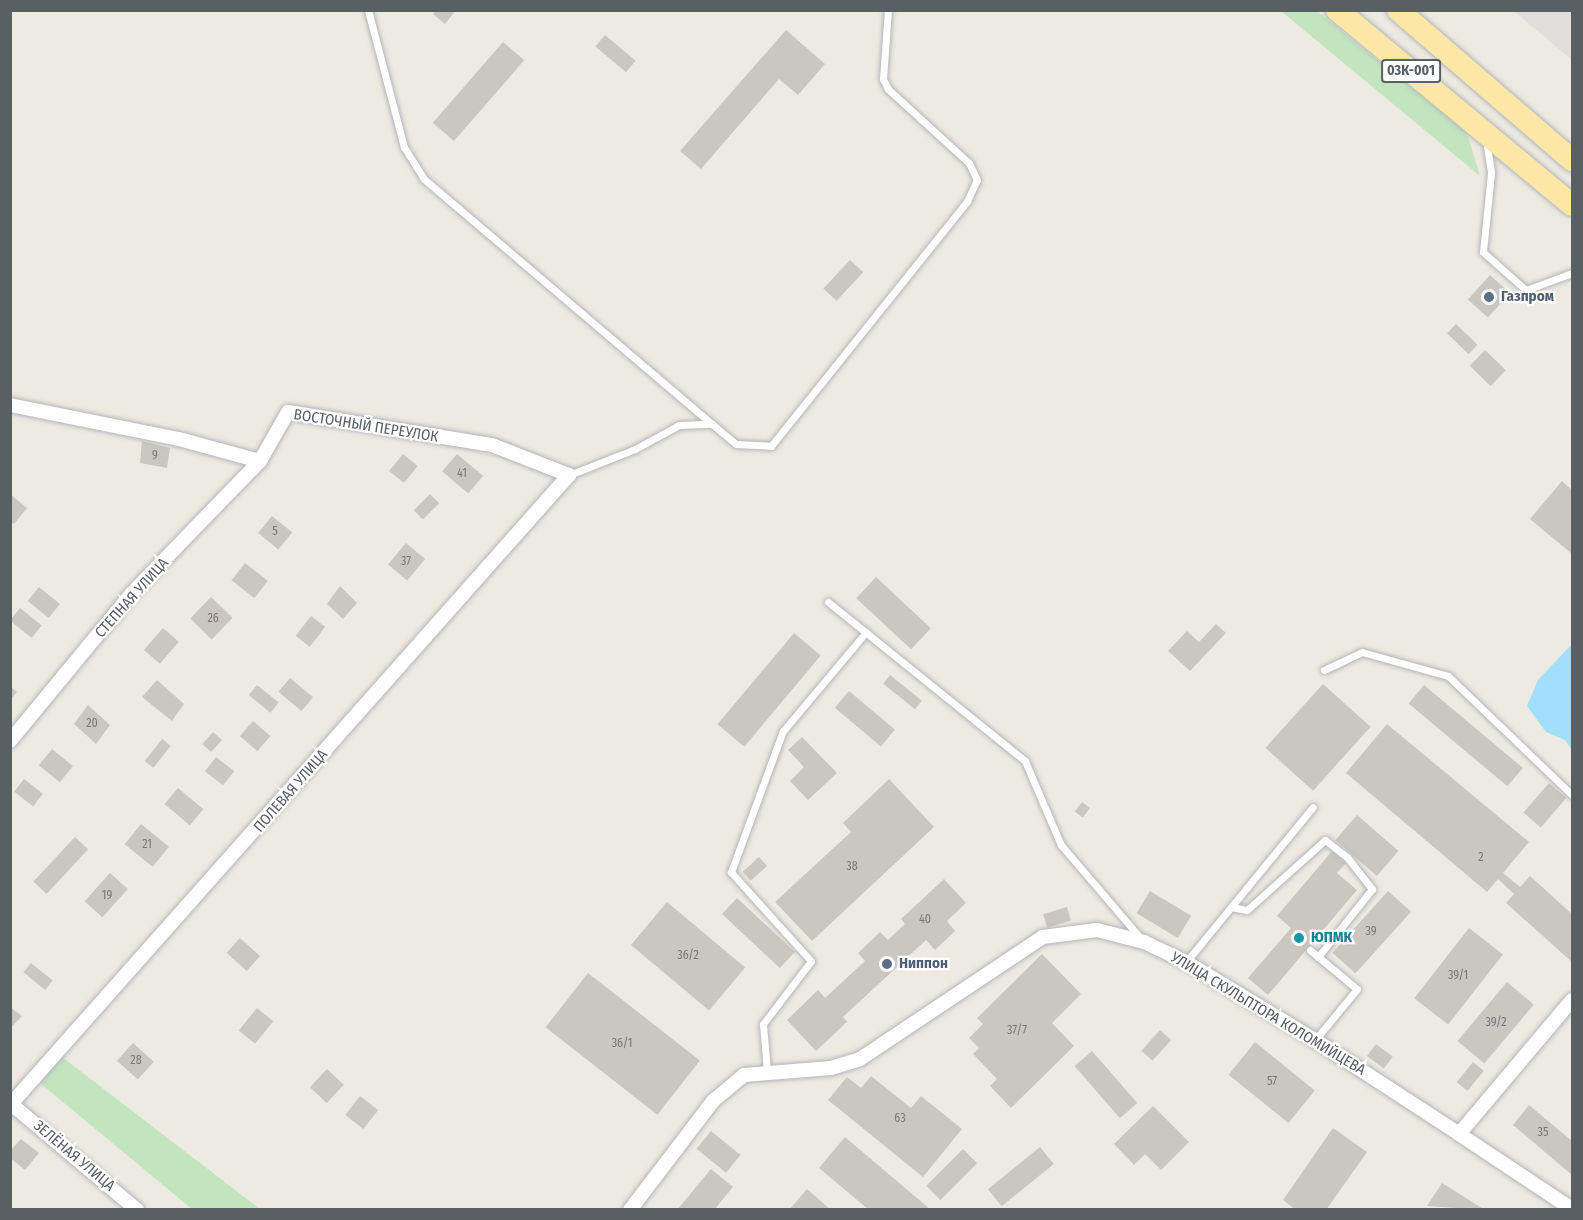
<!DOCTYPE html>
<meta charset="utf-8">
<style>
body{margin:0}
#map{position:relative;width:1583px;height:1220px;overflow:hidden;background:#edeae2;font-family:"Fira Sans Condensed",sans-serif}
div>[style]{position:absolute}
[style*='--x']{left:calc(var(--x)*1px);top:calc(var(--y)*1px);width:calc(var(--w)*1px);rotate:calc(var(--a)*1deg)}
.industrial>*{inset:0;background:#e0ddda}
.green>*{inset:0;background:#c2e4bf}
.water>*{inset:0;background:#a2defd}
.building>*{inset:0;background:#cac7c1;transform-origin:0 0}
.roads{filter:drop-shadow(0 0 2px #b3b6b9) drop-shadow(0 0 2px #b3b6b9)}
.service>*{height:7px;margin:-3.5px;padding:0 3.5px;transform-origin:3.5px;border-radius:3.5px;background:#fff}
.minor>*{height:14px;margin:-7px;padding:0 7px;transform-origin:7px;border-radius:7px;background:#fff}
.primary>*{height:22px;margin:-11px;padding:0 11px;transform-origin:11px;border-radius:11px;background:#fde7a7}
.dots>*{width:16px;height:16px;translate:-50% -50%;box-sizing:border-box;border:3px solid #fff;border-radius:50%}
span{translate:-50% -50%;white-space:nowrap;text-align:center;line-height:1.15;-webkit-text-stroke:4.5px #fff;paint-order:stroke}
.number-label{font-size:12px;color:#76797a}
.number-label span{-webkit-text-stroke-width:0}
.shield-label span{padding:2px 4px;background:#fff;border:2px solid;border-radius:4px;-webkit-text-stroke-width:0}
.shield-label{font-size:14px;color:#5a5f63;font-weight:700}
.service-label{font-size:15px;color:#4e5e75;font-weight:700}
.left{translate:0 -50%;text-align:left}
.street-label{font-size:15px;color:#5a5f63}
.culture-label{font-size:15px;color:#0d838f;font-weight:700}
.frame{position:absolute;inset:0;border:12px solid #5a5f63;pointer-events:none}
</style>
<div id="map">
<div class="industrial">
<div style="clip-path:polygon(1514px 11px,1572px 11px,1572px 60px)"></div>
</div>
<div class="green">
<div style="clip-path:polygon(1281px 11px,1317px 11px,1467px 133px,1480px 176px)"></div>
<div style="clip-path:polygon(62px 1057px,260px 1209px,192px 1209px,40px 1083px)"></div>
</div>
<div class="water">
<div style="clip-path:polygon(1572px 644px,1572px 750px,1565px 740px,1546px 732px,1527px 706px,1538px 680px)"></div>
</div>
<div class="building">
<div style="clip-path:polygon(436px 10px,456px 10px,445px 24px,433px 14px)"></div>
<div style="clip-path:polygon(786px 30px,825px 64px,798px 95px,779px 79px,701px 169px,680px 151px)"></div>
<div style="left:605px;top:35px;width:40px;height:15px;rotate:40deg"></div>
<div style="left:503px;top:42px;width:28px;height:107px;rotate:41deg"></div>
<div style="left:850px;top:260px;width:18px;height:39px;rotate:43deg"></div>
<div style="left:1490px;top:275px;width:27px;height:33px;rotate:42deg"></div>
<div style="left:1456px;top:324px;width:30px;height:13px;rotate:44deg"></div>
<div style="left:1485px;top:350px;width:29px;height:22px;rotate:44deg"></div>
<div style="clip-path:polygon(142px 441px,170px 448px,167px 468px,140px 463px)"></div>
<div style="left:403px;top:454px;width:19px;height:22px;rotate:39deg"></div>
<div style="left:457px;top:454px;width:34px;height:23px;rotate:40deg"></div>
<div style="clip-path:polygon(1562px 481px,1572px 490px,1572px 554px,1530px 519px)"></div>
<div style="clip-path:polygon(10px 494px,27px 508px,14px 524px,10px 521px)"></div>
<div style="left:430px;top:494px;width:13px;height:23px;rotate:45deg"></div>
<div style="left:272px;top:516px;width:26px;height:22px;rotate:39deg"></div>
<div style="left:406px;top:543px;width:25px;height:28px;rotate:40deg"></div>
<div style="left:245px;top:563px;width:29px;height:22px;rotate:38deg"></div>
<div style="left:876px;top:577px;width:75px;height:29px;rotate:43deg"></div>
<div style="clip-path:polygon(340px 586px,357px 603px,343px 619px,327px 604px)"></div>
<div style="left:39px;top:587px;width:27px;height:18px;rotate:39deg"></div>
<div style="left:211px;top:597px;width:30px;height:30px;rotate:44deg"></div>
<div style="left:20px;top:608px;width:28px;height:16px;rotate:39deg"></div>
<div style="left:311px;top:616px;width:18px;height:25px;rotate:38deg"></div>
<div style="clip-path:polygon(1216px 624px,1226px 633px,1190px 671px,1168px 651px,1187px 631px,1199px 642px)"></div>
<div style="left:163px;top:628px;width:21px;height:29px;rotate:41deg"></div>
<div style="left:794px;top:633px;width:35px;height:119px;rotate:40deg"></div>
<div style="left:890px;top:675px;width:41px;height:11px;rotate:39deg"></div>
<div style="left:290px;top:678px;width:30px;height:18px;rotate:40deg"></div>
<div style="clip-path:polygon(157px 680px,184px 704px,172px 721px,142px 697px)"></div>
<div style="left:1323px;top:684px;width:64px;height:86px;rotate:42deg"></div>
<div style="left:257px;top:685px;width:28px;height:13px;rotate:39deg"></div>
<div style="left:1424px;top:685px;width:129px;height:24px;rotate:40deg"></div>
<div style="clip-path:polygon(10px 686px,17px 692px,10px 700px)"></div>
<div style="left:849px;top:691px;width:60px;height:22px;rotate:40deg"></div>
<div style="clip-path:polygon(88px 705px,110px 725px,96px 744px,74px 724px)"></div>
<div style="left:253px;top:721px;width:23px;height:20px;rotate:41deg"></div>
<div style="clip-path:polygon(1387px 724px,1529px 842px,1503px 873px,1520px 887px,1530px 876px,1572px 914px,1572px 962px,1506px 903px,1514px 894px,1498px 879px,1487px 892px,1346px 773px)"></div>
<div style="left:213px;top:732px;width:12px;height:16px;rotate:42deg"></div>
<div style="clip-path:polygon(802px 737px,837px 773px,808px 800px,790px 781px,804px 767px,788px 750px)"></div>
<div style="left:162px;top:739px;width:11px;height:28px;rotate:38deg"></div>
<div style="left:52px;top:749px;width:27px;height:21px;rotate:39deg"></div>
<div style="left:216px;top:757px;width:23px;height:18px;rotate:38deg"></div>
<div style="left:24px;top:779px;width:24px;height:16px;rotate:38deg"></div>
<div style="clip-path:polygon(889px 779px,934px 827px,812px 941px,775px 902px,851px 832px,843px 823px)"></div>
<div style="left:1549px;top:783px;width:23px;height:39px;rotate:41deg"></div>
<div style="left:178px;top:788px;width:33px;height:21px;rotate:40deg"></div>
<div style="left:1082px;top:802px;width:10px;height:12px;rotate:37deg"></div>
<div style="left:1357px;top:815px;width:55px;height:33px;rotate:41deg"></div>
<div style="left:141px;top:824px;width:36px;height:26px;rotate:39deg"></div>
<div style="left:75px;top:837px;width:18px;height:61px;rotate:43deg"></div>
<div style="clip-path:polygon(1332px 851px,1346px 863px,1337px 873px,1357px 890px,1268px 995px,1248px 978px,1291px 928px,1277px 916px)"></div>
<div style="left:759px;top:857px;width:12px;height:22px;rotate:48deg"></div>
<div style="left:110px;top:873px;width:24px;height:38px;rotate:42deg"></div>
<div style="clip-path:polygon(944px 879px,966px 903px,947px 921px,955px 931px,935px 950px,926px 940px,843px 1017px,847px 1022px,816px 1051px,787px 1020px,818px 990px,825px 998px,865px 961px,858px 953px,880px 932px,888px 940px,905px 924px,901px 919px)"></div>
<div style="left:1150px;top:891px;width:48px;height:26px;rotate:31deg"></div>
<div style="left:1388px;top:891px;width:31px;height:83px;rotate:42deg"></div>
<div style="left:737px;top:898px;width:79px;height:22px;rotate:43deg"></div>
<div style="left:667px;top:902px;width:102px;height:56px;rotate:40deg"></div>
<div style="left:1067px;top:907px;width:14px;height:25px;rotate:73deg"></div>
<div style="left:1469px;top:928px;width:43px;height:89px;rotate:38deg"></div>
<div style="left:240px;top:938px;width:27px;height:20px;rotate:42deg"></div>
<div style="clip-path:polygon(1042px 954px,1081px 994px,1052px 1023px,1074px 1046px,1011px 1108px,990px 1086px,997px 1079px,973px 1054px,979px 1048px,969px 1038px,983px 1024px,977px 1018px)"></div>
<div style="left:31px;top:963px;width:28px;height:12px;rotate:39deg"></div>
<div style="left:588px;top:973px;width:142px;height:69px;rotate:38deg"></div>
<div style="left:1507px;top:982px;width:35px;height:77px;rotate:40deg"></div>
<div style="clip-path:polygon(10px 1007px,22px 1016px,10px 1029px)"></div>
<div style="left:257px;top:1008px;width:21px;height:29px;rotate:39deg"></div>
<div style="left:1160px;top:1030px;width:15px;height:28px;rotate:42deg"></div>
<div style="left:1255px;top:1042px;width:77px;height:42px;rotate:39deg"></div>
<div style="left:133px;top:1043px;width:28px;height:24px;rotate:42deg"></div>
<div style="left:1376px;top:1044px;width:21px;height:15px;rotate:37deg"></div>
<div style="left:1092px;top:1051px;width:69px;height:23px;rotate:49deg"></div>
<div style="left:1473px;top:1062px;width:14px;height:26px;rotate:39deg"></div>
<div style="left:327px;top:1069px;width:23px;height:25px;rotate:43deg"></div>
<div style="clip-path:polygon(871px 1076px,911px 1108px,921px 1096px,962px 1129px,923px 1177px,828px 1100px,847px 1077px,861px 1088px)"></div>
<div style="left:360px;top:1096px;width:23px;height:24px;rotate:38deg"></div>
<div style="clip-path:polygon(1529px 1105px,1572px 1141px,1572px 1175px,1513px 1125px)"></div>
<div style="clip-path:polygon(1153px 1106px,1189px 1142px,1161px 1170px,1145px 1154px,1134px 1165px,1114px 1144px)"></div>
<div style="clip-path:polygon(1333px 1128px,1367px 1152px,1326px 1210px,1296px 1210px,1283px 1200px)"></div>
<div style="left:711px;top:1131px;width:38px;height:23px;rotate:39deg"></div>
<div style="clip-path:polygon(845px 1137px,931px 1210px,869px 1210px,819px 1168px)"></div>
<div style="clip-path:polygon(21px 1139px,39px 1153px,25px 1170px,10px 1158px,10px 1151px)"></div>
<div style="left:1040px;top:1147px;width:22px;height:67px;rotate:51deg"></div>
<div style="left:963px;top:1149px;width:20px;height:52px;rotate:45deg"></div>
<div style="clip-path:polygon(711px 1169px,733px 1187px,714px 1210px,677px 1210px)"></div>
<div style="clip-path:polygon(1442px 1183px,1485px 1210px,1427px 1206px)"></div>
<div style="clip-path:polygon(807px 1189px,831px 1210px,789px 1210px)"></div>
</div>
<div class="roads">
<div class="service">
<div style="--x:368;--y:10;--w:142;--a:75.3"></div>
<div style="--x:404;--y:147;--w:38;--a:58"></div>
<div style="--x:424;--y:179;--w:378;--a:40.4"></div>
<div style="--x:1486;--y:140;--w:33;--a:81"></div>
<div style="--x:1491;--y:173;--w:79;--a:95.8"></div>
<div style="--x:1483;--y:252;--w:57;--a:41.5"></div>
<div style="--x:1526;--y:290;--w:49;--a:-20.3"></div>
<div style="--x:569;--y:475;--w:71;--a:-21.5"></div>
<div style="--x:635;--y:449;--w:50;--a:-28.6"></div>
<div style="--x:679;--y:425;--w:33;--a:-2"></div>
<div style="--x:712;--y:424;--w:31;--a:40"></div>
<div style="--x:736;--y:444;--w:35;--a:3"></div>
<div style="--x:771;--y:446;--w:314;--a:-51.3"></div>
<div style="--x:967;--y:201;--w:23;--a:-65"></div>
<div style="--x:977;--y:180;--w:19;--a:-115"></div>
<div style="--x:969;--y:163;--w:110;--a:-137.6"></div>
<div style="--x:888;--y:89;--w:11;--a:-117"></div>
<div style="--x:883;--y:79;--w:69;--a:-85.9"></div>
<div style="--x:828;--y:602;--w:253;--a:38.9"></div>
<div style="--x:1025;--y:761;--w:91;--a:66.8"></div>
<div style="--x:1061;--y:845;--w:125;--a:49.5"></div>
<div style="--x:1324;--y:670;--w:42;--a:-25.3"></div>
<div style="--x:1362;--y:652;--w:89;--a:15.6"></div>
<div style="--x:1448;--y:676;--w:172;--a:43.8"></div>
<div style="--x:1231;--y:907;--w:16;--a:11"></div>
<div style="--x:1247;--y:910;--w:105;--a:-41.9"></div>
<div style="--x:1325;--y:840;--w:28;--a:38"></div>
<div style="--x:1347;--y:857;--w:41;--a:52"></div>
<div style="--x:1372;--y:889;--w:87;--a:128.5"></div>
<div style="--x:1310;--y:950;--w:61;--a:39.7"></div>
<div style="--x:1357;--y:989;--w:66;--a:129.5"></div>
<div style="--x:1186;--y:962;--w:200;--a:-50.7"></div>
<div style="--x:767;--y:1071;--w:47;--a:-94.9"></div>
<div style="--x:763;--y:1024;--w:79;--a:-52.7"></div>
<div style="--x:811;--y:961;--w:120;--a:-132"></div>
<div style="--x:731;--y:872;--w:150;--a:-69.8"></div>
<div style="--x:783;--y:731;--w:129;--a:-50"></div>
</div>
<div class="minor">
<div style="--x:10;--y:405;--w:172;--a:11.4"></div>
<div style="--x:179;--y:439;--w:84;--a:15.2"></div>
<div style="--x:260;--y:461;--w:56;--a:-60.3"></div>
<div style="--x:288;--y:412;--w:207;--a:9.2"></div>
<div style="--x:492;--y:445;--w:83;--a:21.3"></div>
<div style="--x:569;--y:475;--w:842;--a:131.58"></div>
<div style="--x:10;--y:741;--w:192;--a:-50.5"></div>
<div style="--x:132;--y:593;--w:184;--a:-45.9"></div>
<div style="--x:10;--y:1103;--w:166;--a:40.1"></div>
<div style="--x:1459;--y:1134;--w:136;--a:33.6"></div>
<div style="--x:630;--y:1210;--w:137;--a:-52.7"></div>
<div style="--x:713;--y:1101;--w:40;--a:-40"></div>
<div style="--x:744;--y:1075;--w:87;--a:-4.6"></div>
<div style="--x:831;--y:1068;--w:30;--a:-17"></div>
<div style="--x:860;--y:1059;--w:220;--a:-33.7"></div>
<div style="--x:1043;--y:937;--w:54;--a:-7.4"></div>
<div style="--x:1097;--y:930;--w:49;--a:14.3"></div>
<div style="--x:1144;--y:942;--w:47;--a:25.5"></div>
<div style="--x:1186;--y:962;--w:151;--a:31.2"></div>
<div style="--x:1315;--y:1040;--w:172;--a:33.1"></div>
<div style="--x:1459;--y:1134;--w:175;--a:-49.9"></div>
</div>
<div class="primary">
<div style="--x:1337;--y:10;--w:305;--a:39.7"></div>
<div style="--x:1398;--y:10;--w:230;--a:40.8"></div>
</div>
</div>
<div class="dots">
<div style="left:1489px;top:297px;background:#5c6f8a"></div>
<div style="left:1299px;top:938px;background:#0f9aa8"></div>
<div style="left:887px;top:964px;background:#5c6f8a"></div>
</div>
<div class="number-label">
<span style="left:155px;top:456px">9</span>
<span style="left:462px;top:474px">41</span>
<span style="left:275px;top:532px">5</span>
<span style="left:406px;top:562px">37</span>
<span style="left:213px;top:619px">26</span>
<span style="left:92px;top:724px">20</span>
<span style="left:147px;top:845px">21</span>
<span style="left:1481px;top:858px">2</span>
<span style="left:852px;top:867px">38</span>
<span style="left:107px;top:896px">19</span>
<span style="left:925px;top:920px">40</span>
<span style="left:1371px;top:932px">39</span>
<span style="left:688px;top:956px">36/2</span>
<span style="left:1458px;top:976px">39/1</span>
<span style="left:1496px;top:1023px">39/2</span>
<span style="left:1017px;top:1031px">37/7</span>
<span style="left:622px;top:1044px">36/1</span>
<span style="left:136px;top:1061px">28</span>
<span style="left:1272px;top:1082px">57</span>
<span style="left:900px;top:1119px">63</span>
<span style="left:1543px;top:1133px">35</span>
</div>
<div class="shield-label">
<span style="left:1411px;top:71px">03К-001</span>
</div>
<div class="service-label">
<span class="left" style="left:1501px;top:297px">Газпром</span>
<span class="left" style="left:899px;top:964px">Ниппон</span>
</div>
<div class="street-label">
<span style="left:366px;top:426px;rotate:9deg">ВОСТОЧНЫЙ ПЕРЕУЛОК</span>
<span style="left:132px;top:598px;rotate:-48deg">СТЕПНАЯ УЛИЦА</span>
<span style="left:291px;top:791px;rotate:-49deg">ПОЛЕВАЯ УЛИЦА</span>
<span style="left:1268px;top:1014px;rotate:31deg">УЛИЦА СКУЛЬПТОРА КОЛОМИЙЦЕВА</span>
<span style="left:74px;top:1156px;rotate:40deg">ЗЕЛЁНАЯ УЛИЦА</span>
</div>
<div class="culture-label">
<span class="left" style="left:1311px;top:938px">ЮПМК</span>
</div>
<div class="frame"></div>
</div>
